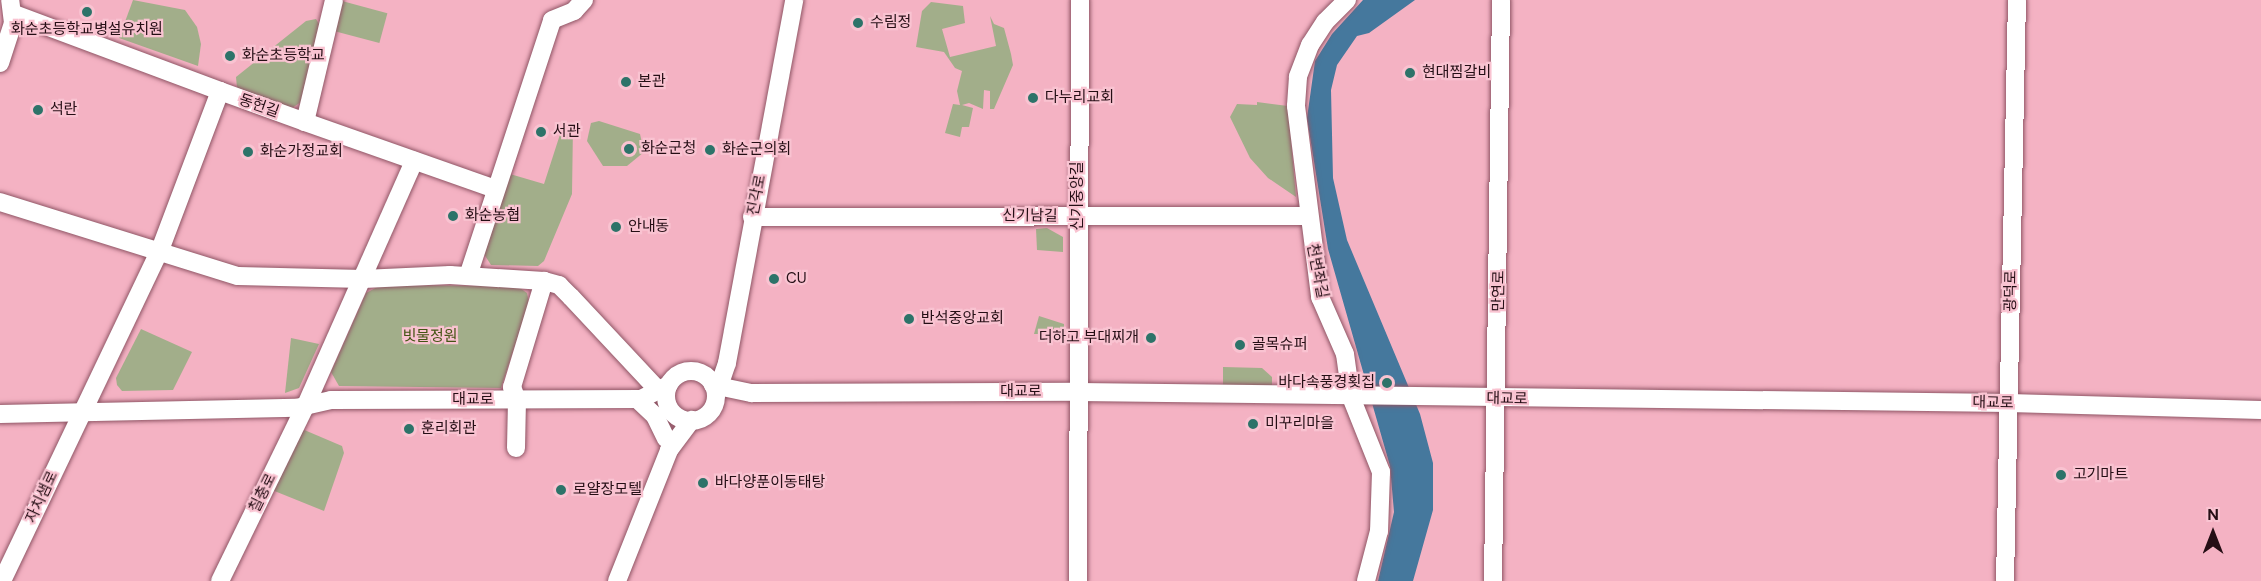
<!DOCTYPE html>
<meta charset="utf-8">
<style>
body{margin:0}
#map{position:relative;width:2261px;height:581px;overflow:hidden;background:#f4b2c3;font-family:"DM Sans","Noto Sans KR",sans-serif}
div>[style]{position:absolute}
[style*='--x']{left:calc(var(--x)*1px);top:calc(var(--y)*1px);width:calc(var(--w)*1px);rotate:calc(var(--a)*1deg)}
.green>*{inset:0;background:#a2ae8a;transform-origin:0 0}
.water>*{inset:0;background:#45789d}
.roads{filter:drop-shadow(0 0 2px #8f5565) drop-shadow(0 0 2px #8f5565)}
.minor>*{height:18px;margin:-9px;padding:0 9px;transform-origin:9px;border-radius:9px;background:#fff}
.minor>.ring{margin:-9px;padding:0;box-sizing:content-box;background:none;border:18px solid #fff;border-radius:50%}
.dots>*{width:16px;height:16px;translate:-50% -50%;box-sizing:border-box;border:3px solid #f9c3d1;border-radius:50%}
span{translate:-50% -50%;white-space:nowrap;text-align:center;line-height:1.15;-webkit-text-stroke:4.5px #f9c3d1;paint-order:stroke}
.poi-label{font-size:15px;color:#250e15}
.left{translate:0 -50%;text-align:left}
.right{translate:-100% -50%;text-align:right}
.street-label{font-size:15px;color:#250e15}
.park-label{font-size:15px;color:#445414}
.north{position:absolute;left:2183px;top:503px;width:60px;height:60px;-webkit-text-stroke:4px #f9c3d1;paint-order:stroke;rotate:0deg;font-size:16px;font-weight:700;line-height:24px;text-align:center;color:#250e15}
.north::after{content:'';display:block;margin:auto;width:21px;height:27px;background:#250e15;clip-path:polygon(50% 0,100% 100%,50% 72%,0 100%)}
</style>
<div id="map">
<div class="green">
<div style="clip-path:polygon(133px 0,185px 10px,197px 27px,201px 44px,198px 66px,119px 38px)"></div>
<div style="left:342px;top:1px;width:47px;height:31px;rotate:15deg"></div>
<div style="clip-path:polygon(931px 2px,963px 6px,965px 23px,942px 29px,950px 57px,996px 46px,990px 16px,994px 24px,1004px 28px,1011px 54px,1013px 65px,994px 109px,990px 109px,990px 91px,984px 90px,983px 109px,969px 103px,962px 105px,973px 108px,969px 127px,962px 127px,960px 137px,945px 133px,953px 104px,960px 105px,957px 91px,962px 71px,955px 68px,944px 52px,916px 47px,922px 11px)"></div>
<div style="clip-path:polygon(316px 19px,319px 24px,301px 102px,292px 108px,237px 88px,236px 77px,306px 21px)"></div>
<div style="clip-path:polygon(1257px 102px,1288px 106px,1296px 197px,1268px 178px,1250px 158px,1230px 117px,1237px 104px,1257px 105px)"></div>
<div style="clip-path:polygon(599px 121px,640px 134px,644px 152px,627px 166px,603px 166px,587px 141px,591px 123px)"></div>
<div style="clip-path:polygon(564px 122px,573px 126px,572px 194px,544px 261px,538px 266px,491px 265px,484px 254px,510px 174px,544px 184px)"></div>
<div style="clip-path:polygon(1047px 228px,1063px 237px,1063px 252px,1037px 250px,1036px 229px)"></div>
<div style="clip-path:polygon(381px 285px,517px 286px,527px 293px,529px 303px,501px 388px,339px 386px,331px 372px,366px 293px)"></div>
<div style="clip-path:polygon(1039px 316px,1064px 324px,1064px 334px,1034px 334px)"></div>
<div style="clip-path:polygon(141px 329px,192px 352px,173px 390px,122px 391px,117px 385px,116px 378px)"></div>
<div style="clip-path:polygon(291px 338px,319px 344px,299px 388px,285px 393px)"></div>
<div style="clip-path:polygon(1223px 367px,1262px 368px,1272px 377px,1272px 385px,1223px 385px)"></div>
<div style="clip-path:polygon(302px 429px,342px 446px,344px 453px,324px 511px,272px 490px)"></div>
</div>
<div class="water">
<div style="clip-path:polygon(1363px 0,1415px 0,1369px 33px,1357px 36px,1337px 65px,1331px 90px,1333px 178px,1347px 240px,1420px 414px,1433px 463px,1433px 510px,1413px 581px,1378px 581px,1394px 512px,1390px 466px,1328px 249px,1307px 118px,1315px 61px,1332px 34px)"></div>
</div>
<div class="roads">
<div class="minor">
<div style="--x:1347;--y:0;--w:31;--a:135"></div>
<div style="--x:1325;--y:22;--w:27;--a:123"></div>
<div style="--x:1310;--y:45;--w:34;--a:111"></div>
<div style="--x:1298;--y:77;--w:29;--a:94"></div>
<div style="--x:1296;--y:106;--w:193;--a:82.8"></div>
<div style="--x:1320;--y:297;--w:62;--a:66.3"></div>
<div style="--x:1345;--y:354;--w:43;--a:82.1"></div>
<div style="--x:1351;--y:397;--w:81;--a:68.2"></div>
<div style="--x:1381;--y:472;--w:59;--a:91.9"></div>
<div style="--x:1379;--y:531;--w:52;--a:104.6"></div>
<div style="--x:14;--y:14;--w:220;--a:20.5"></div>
<div style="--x:0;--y:63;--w:42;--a:-72"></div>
<div style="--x:13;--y:23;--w:23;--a:-97"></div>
<div style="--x:305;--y:122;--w:201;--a:19.4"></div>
<div style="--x:0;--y:202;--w:249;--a:17.3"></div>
<div style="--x:238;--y:276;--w:125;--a:1.4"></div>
<div style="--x:363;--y:279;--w:87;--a:-2.6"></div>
<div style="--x:450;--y:275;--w:94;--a:3.7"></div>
<div style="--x:544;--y:281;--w:16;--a:15"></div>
<div style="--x:559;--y:285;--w:17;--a:45"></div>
<div style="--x:571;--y:297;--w:127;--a:46.9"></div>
<div style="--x:752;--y:217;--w:556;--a:-0.1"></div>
<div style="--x:468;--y:276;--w:269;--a:-71.8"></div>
<div style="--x:552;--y:20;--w:24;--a:-22"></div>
<div style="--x:574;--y:11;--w:15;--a:-48"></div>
<div class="ring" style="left:666px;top:371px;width:32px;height:32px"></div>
<div style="--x:713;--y:385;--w:40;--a:12"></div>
<div style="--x:752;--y:393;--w:326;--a:-0.2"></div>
<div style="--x:1078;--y:392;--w:931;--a:0.68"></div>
<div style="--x:2009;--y:403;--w:252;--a:1.6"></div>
<div style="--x:716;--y:395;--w:34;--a:-71"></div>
<div style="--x:727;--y:363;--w:369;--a:-79.5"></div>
<div style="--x:637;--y:399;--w:25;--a:43"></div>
<div style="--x:655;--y:416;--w:25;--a:64"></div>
<div style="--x:0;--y:414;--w:296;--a:-1.2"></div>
<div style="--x:296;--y:408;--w:36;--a:-13"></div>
<div style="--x:331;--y:400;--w:310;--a:-0.2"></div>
<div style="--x:641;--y:399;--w:31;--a:-27"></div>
<div style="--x:516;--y:448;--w:48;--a:-88.8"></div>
<div style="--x:517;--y:400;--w:14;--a:-111"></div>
<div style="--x:512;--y:387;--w:111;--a:-73.2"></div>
<div style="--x:2;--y:581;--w:367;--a:-64.5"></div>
<div style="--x:160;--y:250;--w:170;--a:-69.3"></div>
<div style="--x:220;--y:91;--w:90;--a:20"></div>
<div style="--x:305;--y:122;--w:125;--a:-76.6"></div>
<div style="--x:220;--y:581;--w:196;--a:-64"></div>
<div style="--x:306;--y:405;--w:267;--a:-66.1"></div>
<div style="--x:617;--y:581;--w:141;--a:-68.3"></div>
<div style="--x:669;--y:450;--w:38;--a:-53"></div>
<div style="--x:1078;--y:581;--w:581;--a:-89.8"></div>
<div style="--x:1493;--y:581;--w:581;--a:-89.21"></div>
<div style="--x:2005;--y:581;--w:581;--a:-88.82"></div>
</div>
</div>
<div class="dots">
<div style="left:87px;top:12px;background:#2d7369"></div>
<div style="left:858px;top:23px;background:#2d7369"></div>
<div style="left:230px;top:56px;background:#2d7369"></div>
<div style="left:1410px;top:73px;background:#2d7369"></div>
<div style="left:626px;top:82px;background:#2d7369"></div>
<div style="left:1033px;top:98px;background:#2d7369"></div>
<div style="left:38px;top:110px;background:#2d7369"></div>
<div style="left:541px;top:132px;background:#2d7369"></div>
<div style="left:629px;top:149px;background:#2d7369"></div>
<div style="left:710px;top:150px;background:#2d7369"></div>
<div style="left:248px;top:152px;background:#2d7369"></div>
<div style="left:453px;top:216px;background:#2d7369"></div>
<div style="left:616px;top:227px;background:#2d7369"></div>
<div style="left:774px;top:279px;background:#2d7369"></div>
<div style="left:909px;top:319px;background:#2d7369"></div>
<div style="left:1151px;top:338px;background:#2d7369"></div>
<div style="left:1240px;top:345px;background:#2d7369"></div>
<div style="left:1387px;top:383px;background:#2d7369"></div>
<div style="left:1253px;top:424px;background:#2d7369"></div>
<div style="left:409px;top:429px;background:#2d7369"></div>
<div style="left:2061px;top:475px;background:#2d7369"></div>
<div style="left:703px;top:483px;background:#2d7369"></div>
<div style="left:561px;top:490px;background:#2d7369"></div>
</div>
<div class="poi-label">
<span class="left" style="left:870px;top:23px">수림정</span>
<span style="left:87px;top:30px">화순초등학교병설유치원</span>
<span class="left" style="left:242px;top:56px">화순초등학교</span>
<span class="left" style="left:1422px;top:73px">현대찜갈비</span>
<span class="left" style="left:638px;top:82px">본관</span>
<span class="left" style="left:1045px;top:98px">다누리교회</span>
<span class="left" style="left:50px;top:110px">석란</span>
<span class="left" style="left:553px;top:132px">서관</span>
<span class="left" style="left:641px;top:149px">화순군청</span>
<span class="left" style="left:722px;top:150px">화순군의회</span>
<span class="left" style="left:260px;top:152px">화순가정교회</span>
<span class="left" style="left:465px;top:216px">화순농협</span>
<span class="left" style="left:628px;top:227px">안내동</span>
<span class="left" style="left:786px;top:279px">CU</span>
<span class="left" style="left:921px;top:319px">반석중앙교회</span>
<span class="right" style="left:1139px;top:338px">더하고 부대찌개</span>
<span class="left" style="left:1252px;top:345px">골목슈퍼</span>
<span class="right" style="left:1375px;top:383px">바다속풍경횟집</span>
<span class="left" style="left:1265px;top:424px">미꾸리마을</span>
<span class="left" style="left:421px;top:429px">훈리회관</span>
<span class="left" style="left:2073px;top:475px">고기마트</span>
<span class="left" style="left:715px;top:483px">바다양푼이동태탕</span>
<span class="left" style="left:573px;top:490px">로얄장모텔</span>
</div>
<div class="street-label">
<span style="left:259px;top:106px;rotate:19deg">동헌길</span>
<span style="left:757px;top:195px;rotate:-79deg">진각로</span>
<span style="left:1078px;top:196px;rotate:-90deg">신기중앙길</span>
<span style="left:1030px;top:216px;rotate:1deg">신기남길</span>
<span style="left:1317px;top:271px;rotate:79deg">천변좌길</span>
<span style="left:1499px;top:291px;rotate:-89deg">만연로</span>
<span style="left:2011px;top:291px;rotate:-89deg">광덕로</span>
<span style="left:1021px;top:392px">대교로</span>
<span style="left:1507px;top:399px;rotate:1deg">대교로</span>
<span style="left:473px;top:400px">대교로</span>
<span style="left:1993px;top:403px;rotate:1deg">대교로</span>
<span style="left:263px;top:493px;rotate:-64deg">칠충로</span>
<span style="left:42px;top:497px;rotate:-65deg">자치샘로</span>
</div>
<div class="park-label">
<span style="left:430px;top:337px">빗물정원</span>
</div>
<div class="north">N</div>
</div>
